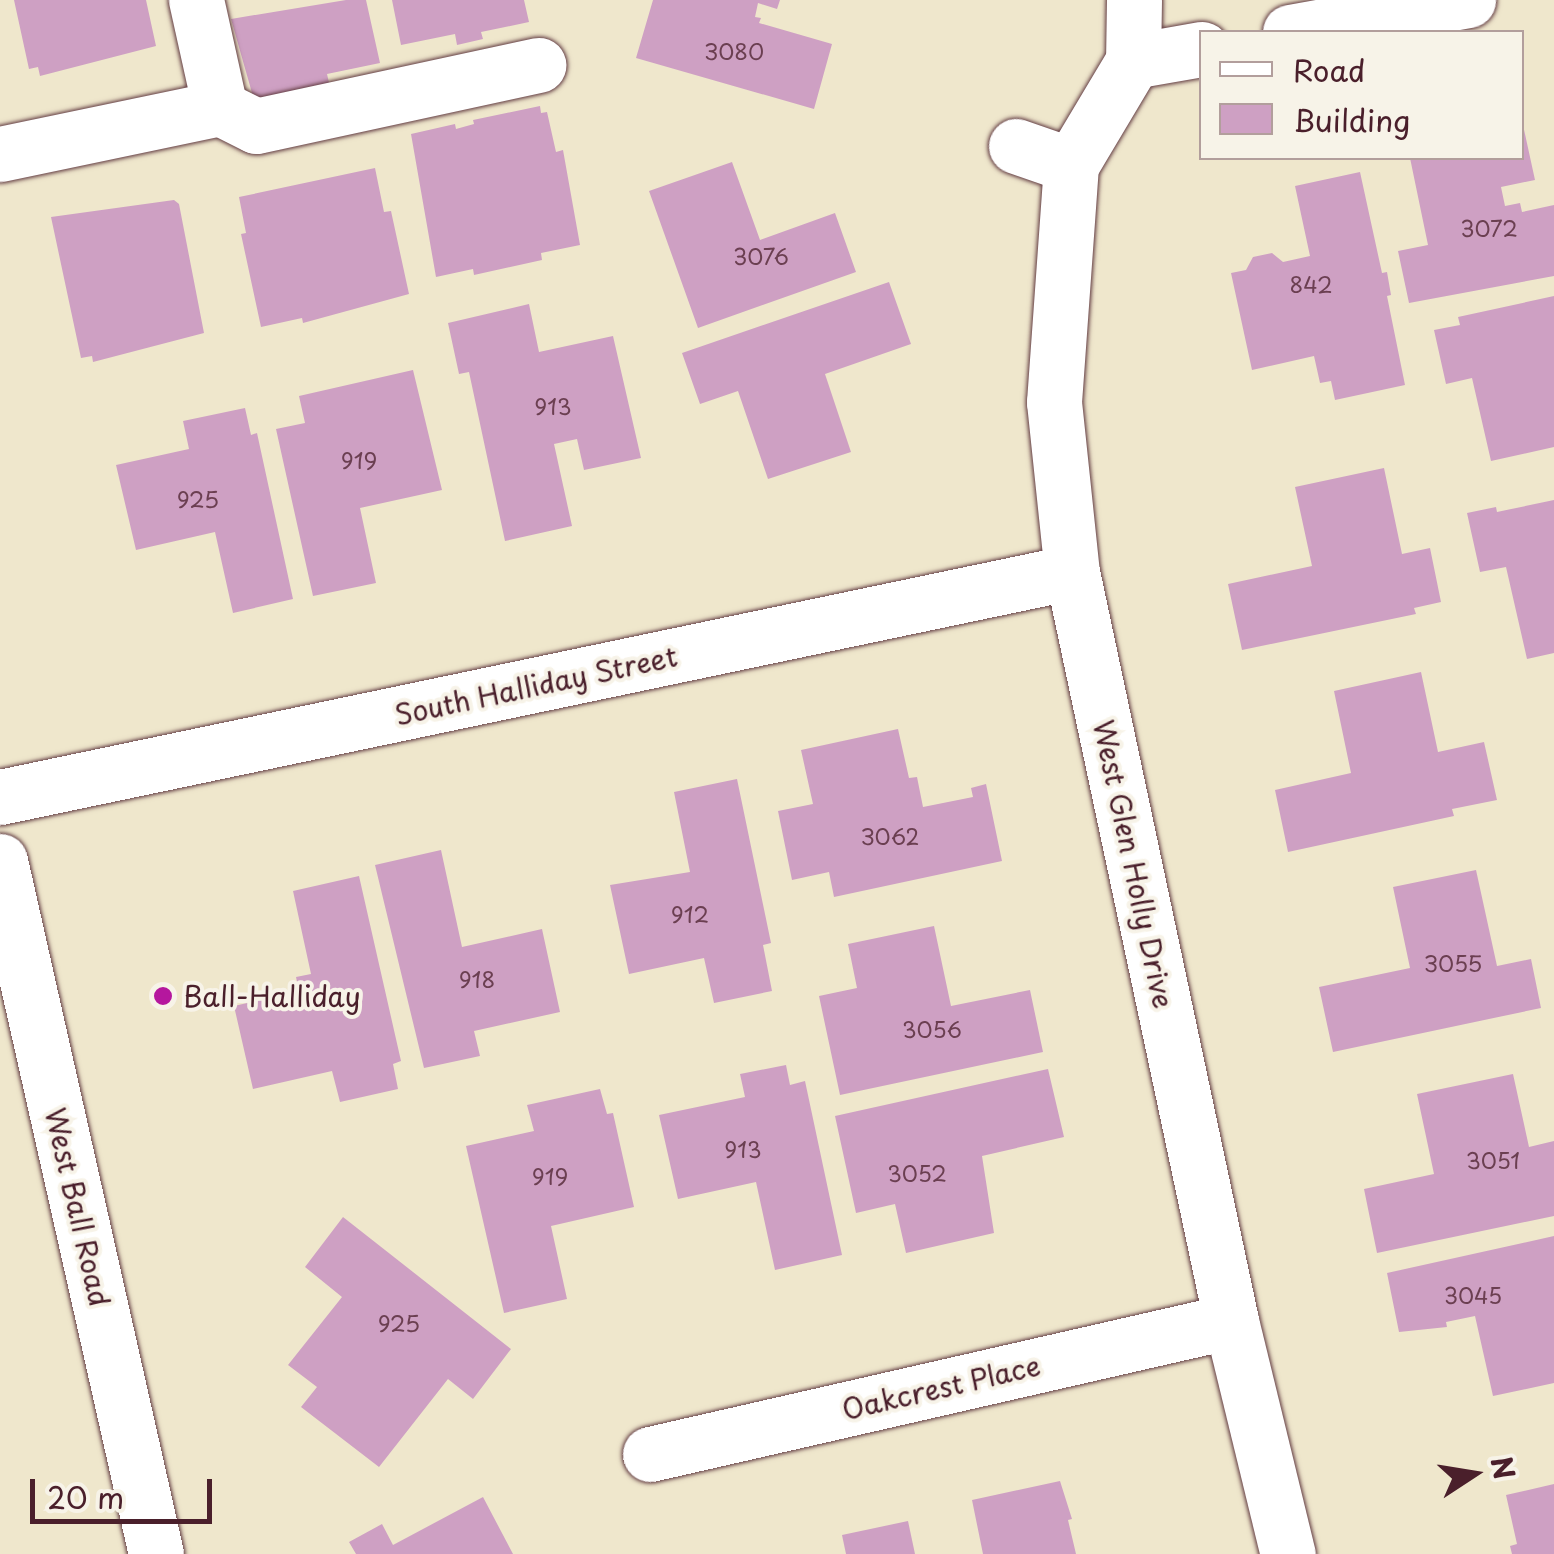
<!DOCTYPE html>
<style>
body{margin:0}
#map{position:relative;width:1554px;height:1554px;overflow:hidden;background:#efe7cc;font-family:"Playpen Sans",sans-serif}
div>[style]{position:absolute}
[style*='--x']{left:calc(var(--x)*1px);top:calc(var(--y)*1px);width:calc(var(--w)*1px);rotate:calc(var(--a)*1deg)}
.building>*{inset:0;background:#cea0c3}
.roads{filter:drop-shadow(0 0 2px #633d43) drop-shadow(0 0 2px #633d43)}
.minor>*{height:55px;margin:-27.5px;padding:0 27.5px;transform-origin:27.5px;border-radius:27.5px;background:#fff}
.major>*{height:55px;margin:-27.5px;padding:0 27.5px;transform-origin:27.5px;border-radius:27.5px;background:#fff}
.dots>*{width:28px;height:28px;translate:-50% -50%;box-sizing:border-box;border:5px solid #f7f3e8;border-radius:50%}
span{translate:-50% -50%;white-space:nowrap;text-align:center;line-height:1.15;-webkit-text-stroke:8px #f7f3e8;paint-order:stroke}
.number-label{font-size:22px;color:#6b3f51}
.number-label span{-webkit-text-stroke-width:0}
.street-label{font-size:28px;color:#4a1f2b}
.poi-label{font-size:28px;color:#4a1f2b}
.left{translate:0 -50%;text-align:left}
.legend{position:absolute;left:1199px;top:30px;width:325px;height:130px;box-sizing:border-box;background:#f7f3e8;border:2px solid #b29e9c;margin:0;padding:12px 18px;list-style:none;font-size:30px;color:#4a1f2b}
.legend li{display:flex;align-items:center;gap:20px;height:50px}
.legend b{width:50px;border:2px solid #b29e9c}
.north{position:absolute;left:1424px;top:1424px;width:100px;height:100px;-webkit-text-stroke:8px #f7f3e8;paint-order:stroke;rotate:78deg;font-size:28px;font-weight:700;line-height:40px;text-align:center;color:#4a1f2b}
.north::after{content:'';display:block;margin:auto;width:35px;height:45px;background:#4a1f2b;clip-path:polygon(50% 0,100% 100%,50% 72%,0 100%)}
.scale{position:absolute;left:30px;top:1479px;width:182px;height:45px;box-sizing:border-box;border:5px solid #4a1f2b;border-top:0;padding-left:12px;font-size:30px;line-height:35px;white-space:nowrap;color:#4a1f2b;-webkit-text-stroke:8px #f7f3e8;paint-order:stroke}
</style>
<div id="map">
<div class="building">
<div style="clip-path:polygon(14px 0,146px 0,156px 46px,40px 76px,38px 67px,29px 69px)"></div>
<div style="clip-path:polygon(346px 0,366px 0,380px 63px,327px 74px,330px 87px,256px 107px,231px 19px)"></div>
<div style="clip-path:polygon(392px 0,524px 0,529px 22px,481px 32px,483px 39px,457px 45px,455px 34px,401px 45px)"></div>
<div style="clip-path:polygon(653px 0,780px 0,777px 9px,758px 3px,755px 17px,761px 18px,759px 23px,832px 44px,814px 109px,636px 58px)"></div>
<div style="clip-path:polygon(540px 106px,541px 113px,547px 112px,556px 152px,563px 150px,580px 245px,541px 253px,542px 260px,474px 275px,473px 269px,436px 277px,411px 134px,455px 124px,456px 129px,474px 124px,473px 120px)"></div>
<div style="clip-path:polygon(1523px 125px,1535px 180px,1501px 187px,1505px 206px,1520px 203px,1522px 212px,1554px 205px,1554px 276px,1409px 303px,1398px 251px,1428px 245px,1410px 158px,1522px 158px)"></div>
<div style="clip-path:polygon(732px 162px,760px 240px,835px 213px,856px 272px,698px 328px,649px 191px)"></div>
<div style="clip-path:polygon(375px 168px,384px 212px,391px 211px,409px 294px,303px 323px,302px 318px,261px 327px,241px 234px,246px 233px,239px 197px)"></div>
<div style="clip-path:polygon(1360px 172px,1382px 273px,1387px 272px,1391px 295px,1387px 296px,1405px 385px,1335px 400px,1331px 381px,1320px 383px,1314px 356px,1252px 370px,1231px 273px,1246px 270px,1253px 257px,1272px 253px,1283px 262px,1310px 256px,1295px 186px)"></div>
<div style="clip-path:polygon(174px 200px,179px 204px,204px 333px,93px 362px,92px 356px,81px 358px,51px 217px)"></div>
<div style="clip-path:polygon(889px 282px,911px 344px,825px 374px,851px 452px,768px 479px,738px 391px,700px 404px,682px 353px)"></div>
<div style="clip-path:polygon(1554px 296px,1554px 447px,1491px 461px,1472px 378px,1446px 384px,1434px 330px,1460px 325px,1458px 317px)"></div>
<div style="clip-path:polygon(529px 304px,539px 352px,613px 336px,641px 458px,584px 470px,577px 439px,554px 444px,572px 526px,505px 541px,469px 372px,459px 374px,448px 323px)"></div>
<div style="clip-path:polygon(413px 370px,442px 490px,360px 508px,376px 583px,313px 596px,276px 429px,305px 423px,299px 396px)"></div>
<div style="clip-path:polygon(245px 408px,251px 435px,257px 433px,293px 599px,233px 613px,215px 532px,136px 550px,116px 465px,189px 449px,183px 421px)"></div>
<div style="clip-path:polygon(1384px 468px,1402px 554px,1430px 548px,1441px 602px,1414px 608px,1416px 614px,1242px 650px,1228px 584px,1312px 566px,1295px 487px)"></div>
<div style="clip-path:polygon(1554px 500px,1554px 653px,1527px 659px,1506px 567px,1480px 572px,1467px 513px,1496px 507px,1497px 512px)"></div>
<div style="clip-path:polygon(1421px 672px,1438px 752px,1484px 742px,1497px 800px,1452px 809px,1454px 816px,1288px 852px,1275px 790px,1351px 773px,1334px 691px)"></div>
<div style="clip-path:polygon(898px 729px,909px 778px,917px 777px,923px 807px,973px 797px,971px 788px,986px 784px,1002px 861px,834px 897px,829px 872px,792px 880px,778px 811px,813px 804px,801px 750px)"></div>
<div style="clip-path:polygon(737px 779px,771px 943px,763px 945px,772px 991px,714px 1003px,704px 958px,629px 974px,610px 885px,690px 872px,674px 792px)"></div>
<div style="clip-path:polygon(441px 850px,462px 947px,542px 929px,560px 1012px,474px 1031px,480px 1056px,424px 1068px,375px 865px)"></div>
<div style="clip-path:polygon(1476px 870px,1497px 966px,1531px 959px,1541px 1008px,1333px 1052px,1319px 987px,1410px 968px,1393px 887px)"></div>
<div style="clip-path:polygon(359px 876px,401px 1061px,393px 1064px,398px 1089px,340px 1102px,332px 1071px,253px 1089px,234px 1006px,299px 991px,296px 977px,311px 974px,293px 891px)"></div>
<div style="clip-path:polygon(934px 926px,951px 1006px,1030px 990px,1043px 1052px,840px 1095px,819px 996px,857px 988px,848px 944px)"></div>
<div style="clip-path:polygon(786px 1065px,790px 1085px,805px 1081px,842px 1255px,775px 1270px,756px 1182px,678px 1199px,659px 1115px,745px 1097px,740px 1074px)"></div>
<div style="clip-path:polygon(1048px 1069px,1064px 1137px,982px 1156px,994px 1233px,906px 1253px,895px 1204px,856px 1213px,835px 1116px)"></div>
<div style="clip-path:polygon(1513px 1074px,1529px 1147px,1554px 1141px,1554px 1216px,1377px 1253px,1364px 1189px,1434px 1174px,1417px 1094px)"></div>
<div style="clip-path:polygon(600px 1089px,607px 1114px,613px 1113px,634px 1207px,551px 1226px,567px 1299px,504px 1313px,466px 1146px,534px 1131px,527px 1105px)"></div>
<div style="clip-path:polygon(343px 1217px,511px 1349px,473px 1399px,448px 1379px,379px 1467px,301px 1407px,317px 1387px,288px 1365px,342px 1297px,305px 1267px)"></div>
<div style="clip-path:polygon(1554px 1236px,1554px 1383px,1493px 1396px,1475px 1316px,1446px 1322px,1447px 1327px,1399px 1332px,1387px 1273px)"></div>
<div style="clip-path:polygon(1060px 1481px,1072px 1519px,1068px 1520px,1076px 1554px,983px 1554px,972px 1500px)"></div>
<div style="clip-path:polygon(1554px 1484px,1554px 1554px,1512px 1554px,1510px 1546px,1517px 1544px,1506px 1495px)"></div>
<div style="clip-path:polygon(483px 1497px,513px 1554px,356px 1554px,349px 1542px,382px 1524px,393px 1545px)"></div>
<div style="clip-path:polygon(908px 1521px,915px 1554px,846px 1554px,842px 1535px)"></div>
</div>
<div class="roads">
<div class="minor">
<div style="--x:1134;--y:0;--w:61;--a:90.9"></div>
<div style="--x:1133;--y:61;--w:121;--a:120.8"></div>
<div style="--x:1071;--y:165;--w:238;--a:94.1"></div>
<div style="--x:1054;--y:402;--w:171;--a:84"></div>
<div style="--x:1072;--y:572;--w:766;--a:78.01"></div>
<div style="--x:1231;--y:1321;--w:240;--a:76.3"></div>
<div style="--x:1290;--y:32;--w:181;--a:-10.2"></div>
<div style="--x:1133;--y:61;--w:70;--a:-9.9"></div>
<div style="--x:220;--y:108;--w:40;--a:26.6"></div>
<div style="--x:256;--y:126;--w:289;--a:-12.2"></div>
<div style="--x:1016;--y:146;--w:58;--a:19.1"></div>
<div style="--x:0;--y:154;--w:225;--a:-11.8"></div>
<div style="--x:220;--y:108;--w:111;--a:-102.5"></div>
<div style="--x:0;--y:797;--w:1095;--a:-11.85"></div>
<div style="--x:650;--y:1454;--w:596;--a:-12.89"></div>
</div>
<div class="major">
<div style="--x:0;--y:861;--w:710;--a:77.31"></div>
</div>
</div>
<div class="dots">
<div style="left:163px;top:996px;background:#b5179e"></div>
</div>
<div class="number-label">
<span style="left:734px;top:51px">3080</span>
<span style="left:1489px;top:228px">3072</span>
<span style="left:761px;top:256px">3076</span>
<span style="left:1311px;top:284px">842</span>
<span style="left:553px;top:406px">913</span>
<span style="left:359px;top:460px">919</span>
<span style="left:198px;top:499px">925</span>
<span style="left:890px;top:836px">3062</span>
<span style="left:690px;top:914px">912</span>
<span style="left:1453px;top:963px">3055</span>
<span style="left:477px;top:979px">918</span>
<span style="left:932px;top:1029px">3056</span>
<span style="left:743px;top:1149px">913</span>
<span style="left:1493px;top:1160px">3051</span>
<span style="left:917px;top:1173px">3052</span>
<span style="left:550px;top:1176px">919</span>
<span style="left:1473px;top:1295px">3045</span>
<span style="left:399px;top:1323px">925</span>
</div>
<div class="street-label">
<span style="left:536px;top:685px;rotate:-12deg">South Halliday Street</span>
<span style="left:1134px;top:864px;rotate:78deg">West Glen Holly Drive</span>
<span style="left:78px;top:1207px;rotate:77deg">West Ball Road</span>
<span style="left:941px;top:1387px;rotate:-13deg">Oakcrest Place</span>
</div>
<div class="poi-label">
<span class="left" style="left:183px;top:996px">Ball-Halliday</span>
</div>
<ul class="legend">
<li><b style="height:12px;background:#fff"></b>Road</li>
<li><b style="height:28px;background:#cea0c3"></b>Building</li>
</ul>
<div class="north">N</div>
<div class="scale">20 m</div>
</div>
